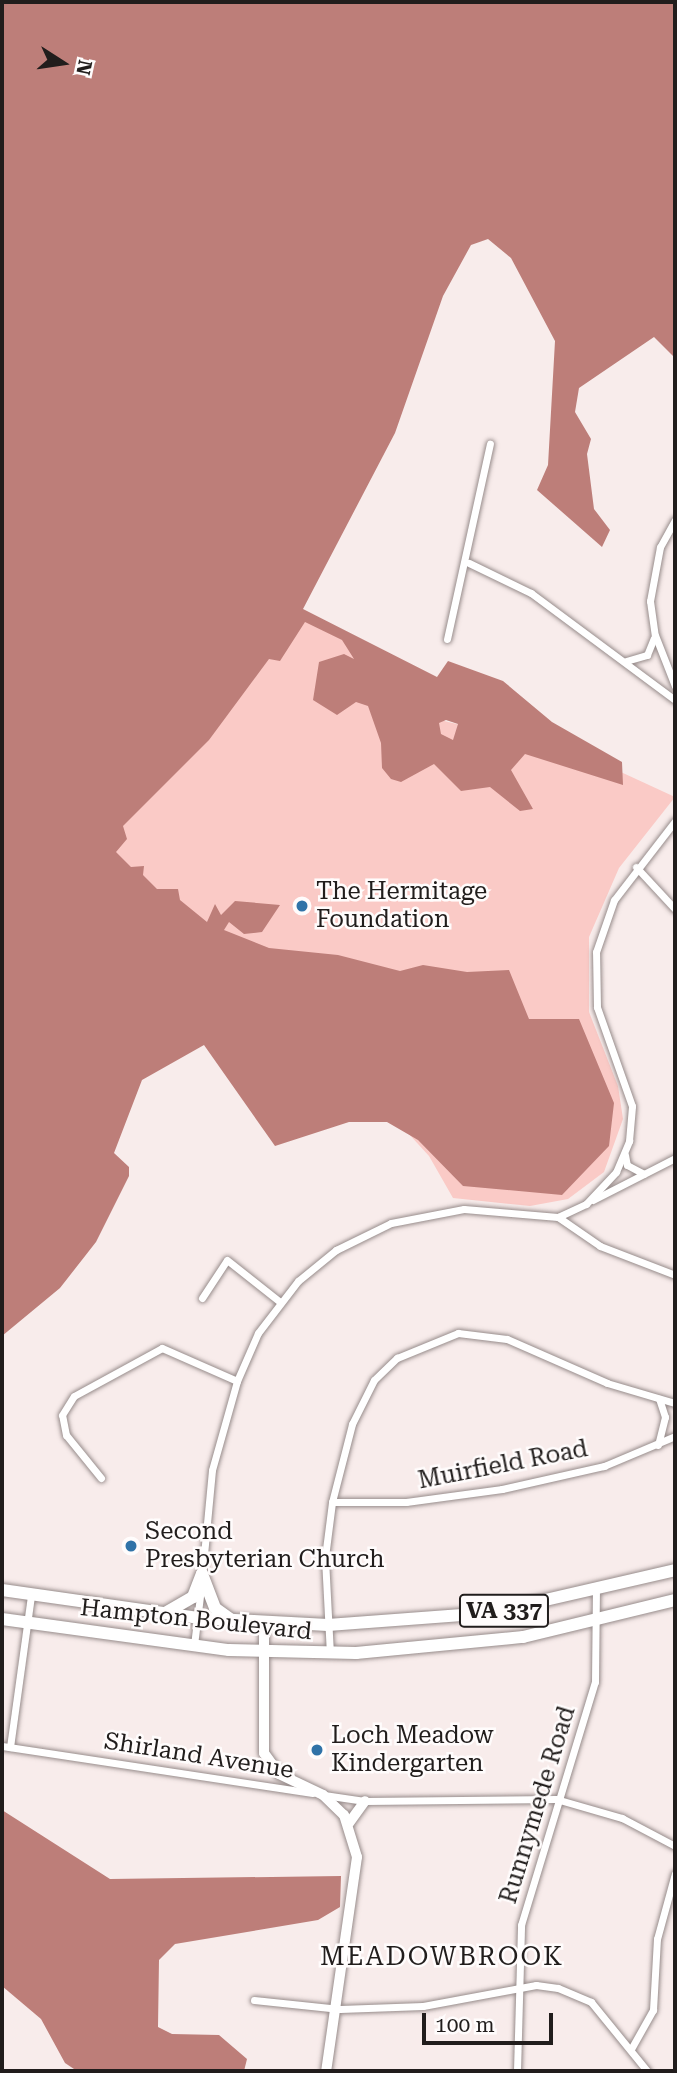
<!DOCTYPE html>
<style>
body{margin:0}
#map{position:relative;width:677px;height:2073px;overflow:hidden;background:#f8eceb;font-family:"Roboto Serif",serif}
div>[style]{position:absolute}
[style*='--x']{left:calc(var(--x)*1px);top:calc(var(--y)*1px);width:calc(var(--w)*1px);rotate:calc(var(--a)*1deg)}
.green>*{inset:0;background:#facac6}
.water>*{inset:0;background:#bd7e79}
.roads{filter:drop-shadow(0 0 2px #978c8b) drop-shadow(0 0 2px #978c8b)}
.street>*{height:7px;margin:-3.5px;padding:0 3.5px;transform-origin:3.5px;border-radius:3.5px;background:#fff}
.secondary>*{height:10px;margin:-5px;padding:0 5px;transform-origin:5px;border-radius:5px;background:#fff}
.primary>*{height:12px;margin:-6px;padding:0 6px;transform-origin:6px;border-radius:6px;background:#fff}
.dots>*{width:19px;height:19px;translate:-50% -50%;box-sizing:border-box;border:4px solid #fffcfc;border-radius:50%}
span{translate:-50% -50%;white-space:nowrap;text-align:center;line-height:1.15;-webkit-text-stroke:5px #fffcfc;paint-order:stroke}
.shield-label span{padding:2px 5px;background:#fffcfc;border:2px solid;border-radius:5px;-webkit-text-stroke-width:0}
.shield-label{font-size:23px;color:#211d1c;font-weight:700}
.poi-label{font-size:24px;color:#211d1c}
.left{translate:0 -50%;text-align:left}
.street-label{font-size:24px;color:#211d1c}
.neighbourhood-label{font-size:26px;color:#211d1c;letter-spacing:2px}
.frame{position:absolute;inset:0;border:4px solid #211d1c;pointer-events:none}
.north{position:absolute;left:28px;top:28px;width:70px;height:70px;-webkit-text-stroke:5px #fffcfc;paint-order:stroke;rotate:102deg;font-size:19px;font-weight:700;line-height:28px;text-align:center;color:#211d1c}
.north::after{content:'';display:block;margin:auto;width:24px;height:32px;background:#211d1c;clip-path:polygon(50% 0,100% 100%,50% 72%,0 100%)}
.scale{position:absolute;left:422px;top:2013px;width:131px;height:32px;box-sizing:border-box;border:4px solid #211d1c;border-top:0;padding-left:9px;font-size:21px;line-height:24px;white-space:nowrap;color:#211d1c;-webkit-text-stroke:5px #fffcfc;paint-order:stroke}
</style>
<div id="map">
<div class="green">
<div style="clip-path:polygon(287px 601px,395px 659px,432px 718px,584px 755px,675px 797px,619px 868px,589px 937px,589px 1012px,618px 1086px,623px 1119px,604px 1172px,568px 1199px,530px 1206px,453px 1198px,429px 1156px,234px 943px,113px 1020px,2px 759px)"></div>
</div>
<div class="water">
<div style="clip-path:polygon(evenodd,2px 2px,675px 2px,675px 358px,654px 337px,579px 388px,575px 412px,591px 439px,587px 454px,594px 509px,610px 530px,602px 547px,537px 490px,548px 465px,555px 341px,511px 258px,488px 239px,471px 245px,443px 296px,395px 433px,303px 609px,437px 677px,448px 661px,503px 681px,552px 722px,622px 762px,623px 785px,525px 754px,511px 770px,533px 809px,520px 811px,490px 787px,461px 791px,434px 764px,401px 782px,391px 779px,382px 768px,381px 743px,368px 706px,356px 702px,337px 715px,313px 700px,319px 662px,344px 654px,354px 659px,342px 640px,305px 622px,280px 661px,269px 659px,209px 740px,123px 826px,127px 839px,116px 852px,131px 867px,144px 866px,143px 875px,157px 889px,178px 889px,180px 900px,207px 922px,215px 904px,221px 915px,235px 901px,280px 905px,262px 932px,244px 934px,229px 922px,224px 930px,269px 948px,338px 955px,400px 971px,423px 965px,467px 972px,509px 970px,529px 1019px,579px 1019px,614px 1103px,609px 1146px,562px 1195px,463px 1186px,418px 1140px,387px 1122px,349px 1122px,275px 1146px,204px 1045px,142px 1080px,114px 1153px,129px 1167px,129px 1176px,96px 1242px,60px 1288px,2px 1336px,2px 2px,446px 720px,458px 724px,453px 740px,441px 734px,439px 723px,446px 720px)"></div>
<div style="clip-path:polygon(2px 1810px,110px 1879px,341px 1876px,340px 1907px,318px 1920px,175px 1944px,159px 1960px,158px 2027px,172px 2034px,219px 2035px,247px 2059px,244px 2071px,77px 2071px,65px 2063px,41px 2019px,2px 1986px)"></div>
</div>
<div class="roads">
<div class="street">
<div style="--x:675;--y:520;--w:31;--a:119"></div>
<div style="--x:660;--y:547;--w:55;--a:100.5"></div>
<div style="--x:650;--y:601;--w:34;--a:82"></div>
<div style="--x:655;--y:635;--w:55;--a:68.6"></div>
<div style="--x:469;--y:563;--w:69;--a:25.8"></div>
<div style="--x:531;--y:593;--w:179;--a:36.6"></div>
<div style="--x:447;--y:639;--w:200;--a:-77.6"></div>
<div style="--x:626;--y:661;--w:22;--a:-16"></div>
<div style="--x:647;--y:655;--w:18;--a:-68"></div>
<div style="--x:636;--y:867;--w:57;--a:47.1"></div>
<div style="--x:625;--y:1155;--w:10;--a:79"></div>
<div style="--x:627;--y:1165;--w:19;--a:28"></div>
<div style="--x:593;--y:1200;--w:92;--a:-27.1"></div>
<div style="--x:558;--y:1217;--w:51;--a:34.6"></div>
<div style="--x:600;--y:1246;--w:80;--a:21.1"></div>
<div style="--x:202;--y:1298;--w:45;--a:-56.7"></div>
<div style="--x:227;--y:1260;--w:66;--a:38.3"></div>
<div style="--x:658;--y:1445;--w:29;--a:-76"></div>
<div style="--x:665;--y:1417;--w:19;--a:-108"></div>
<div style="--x:101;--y:1478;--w:55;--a:-129.1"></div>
<div style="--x:66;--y:1435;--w:20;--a:-101"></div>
<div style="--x:62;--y:1415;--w:22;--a:-58"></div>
<div style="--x:74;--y:1396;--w:100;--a:-28.6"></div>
<div style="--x:162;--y:1348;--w:82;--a:23.7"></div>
<div style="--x:332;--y:1502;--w:74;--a:0"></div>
<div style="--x:406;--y:1502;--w:97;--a:-7.7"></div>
<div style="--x:502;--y:1489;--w:105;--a:-12.7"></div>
<div style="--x:604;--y:1466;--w:77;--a:-22.9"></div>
<div style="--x:202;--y:1576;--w:106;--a:-84.6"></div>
<div style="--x:212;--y:1470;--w:92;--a:-74.3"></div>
<div style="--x:237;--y:1381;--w:52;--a:-66.4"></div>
<div style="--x:258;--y:1333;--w:66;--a:-52.4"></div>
<div style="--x:298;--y:1281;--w:49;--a:-39.2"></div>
<div style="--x:336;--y:1250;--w:61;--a:-26.1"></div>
<div style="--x:391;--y:1223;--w:74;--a:-10.9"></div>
<div style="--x:464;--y:1209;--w:94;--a:4.9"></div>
<div style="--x:558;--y:1217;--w:31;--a:-25"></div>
<div style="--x:586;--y:1204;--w:44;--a:-46.8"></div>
<div style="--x:616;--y:1172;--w:34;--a:-67"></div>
<div style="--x:629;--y:1141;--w:35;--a:-85"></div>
<div style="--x:632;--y:1106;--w:105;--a:-109.5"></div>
<div style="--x:597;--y:1007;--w:55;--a:-91"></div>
<div style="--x:596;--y:952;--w:55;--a:-70.9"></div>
<div style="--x:614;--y:900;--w:100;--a:-52.3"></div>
<div style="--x:194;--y:1645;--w:57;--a:-83"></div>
<div style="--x:330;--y:1654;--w:97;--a:-93"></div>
<div style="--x:325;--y:1557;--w:55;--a:-82.7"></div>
<div style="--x:332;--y:1502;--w:81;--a:-75.6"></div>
<div style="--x:352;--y:1424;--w:49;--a:-63.4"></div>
<div style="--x:374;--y:1380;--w:32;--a:-44"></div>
<div style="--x:397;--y:1358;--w:66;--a:-22.3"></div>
<div style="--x:458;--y:1333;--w:49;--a:7"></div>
<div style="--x:507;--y:1339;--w:109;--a:23.7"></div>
<div style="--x:607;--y:1383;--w:71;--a:16.4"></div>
<div style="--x:2;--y:1746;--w:314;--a:8.6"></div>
<div style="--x:10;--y:1747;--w:153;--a:-82.1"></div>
<div style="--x:324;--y:1795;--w:41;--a:8.3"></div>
<div style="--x:365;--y:1801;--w:191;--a:-0.6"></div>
<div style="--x:556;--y:1799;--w:69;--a:16.1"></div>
<div style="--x:622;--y:1818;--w:60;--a:27.8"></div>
<div style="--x:254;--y:2000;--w:86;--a:6"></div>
<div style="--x:340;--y:2009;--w:83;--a:-2.1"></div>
<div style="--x:423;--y:2006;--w:115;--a:-10.5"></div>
<div style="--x:536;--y:1985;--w:22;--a:8"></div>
<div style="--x:558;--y:1988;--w:36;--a:23"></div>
<div style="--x:591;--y:2002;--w:89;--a:50.9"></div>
<div style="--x:631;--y:2049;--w:45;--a:-60.6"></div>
<div style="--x:653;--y:2010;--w:71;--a:-86.8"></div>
<div style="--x:657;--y:1939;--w:68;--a:-74.7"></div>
<div style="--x:517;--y:2071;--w:146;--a:-88.4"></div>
<div style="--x:521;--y:1925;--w:254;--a:-73.1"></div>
<div style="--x:595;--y:1682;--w:89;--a:-89.4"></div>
</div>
<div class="secondary">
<div style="--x:264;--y:1624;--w:129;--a:90"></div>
<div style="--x:264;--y:1753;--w:26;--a:54"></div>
<div style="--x:279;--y:1774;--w:49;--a:25.5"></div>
<div style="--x:323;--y:1795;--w:29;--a:44"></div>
<div style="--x:344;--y:1815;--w:44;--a:72.8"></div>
<div style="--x:357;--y:1857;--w:216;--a:98.2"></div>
<div style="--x:349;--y:1823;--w:27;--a:-54"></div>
</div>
<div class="primary">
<div style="--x:202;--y:1574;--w:36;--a:69"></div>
<div style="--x:215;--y:1608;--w:19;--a:36"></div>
<div style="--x:2;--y:1590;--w:198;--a:8.1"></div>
<div style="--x:198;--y:1618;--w:130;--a:3.1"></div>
<div style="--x:328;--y:1625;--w:161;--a:-4.3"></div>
<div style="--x:489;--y:1613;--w:191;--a:-13"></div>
<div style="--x:167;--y:1612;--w:30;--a:-30"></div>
<div style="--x:193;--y:1597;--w:25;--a:-69"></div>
<div style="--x:2;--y:1619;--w:229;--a:7.8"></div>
<div style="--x:229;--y:1650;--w:127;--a:1.4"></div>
<div style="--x:356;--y:1653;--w:168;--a:-5.5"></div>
<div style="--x:523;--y:1637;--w:156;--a:-13.7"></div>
</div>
</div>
<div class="dots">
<div style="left:302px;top:906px;background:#3073a8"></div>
<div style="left:131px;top:1546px;background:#3073a8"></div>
<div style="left:317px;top:1750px;background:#3073a8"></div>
</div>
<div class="shield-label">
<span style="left:504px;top:1611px">VA 337</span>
</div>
<div class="poi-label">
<span class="left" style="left:316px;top:906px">The Hermitage<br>Foundation</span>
<span class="left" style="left:145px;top:1546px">Second<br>Presbyterian Church</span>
<span class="left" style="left:331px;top:1750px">Loch Meadow<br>Kindergarten</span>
</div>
<div class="street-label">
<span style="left:503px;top:1465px;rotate:-11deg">Muirfield Road</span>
<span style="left:196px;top:1620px;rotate:6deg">Hampton Boulevard</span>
<span style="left:199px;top:1756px;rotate:9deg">Shirland Avenue</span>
<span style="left:538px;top:1805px;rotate:-73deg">Runnymede Road</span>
</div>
<div class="neighbourhood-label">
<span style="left:442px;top:1957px">MEADOWBROOK</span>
</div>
<div class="frame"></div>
<div class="north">N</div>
<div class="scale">100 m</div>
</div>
